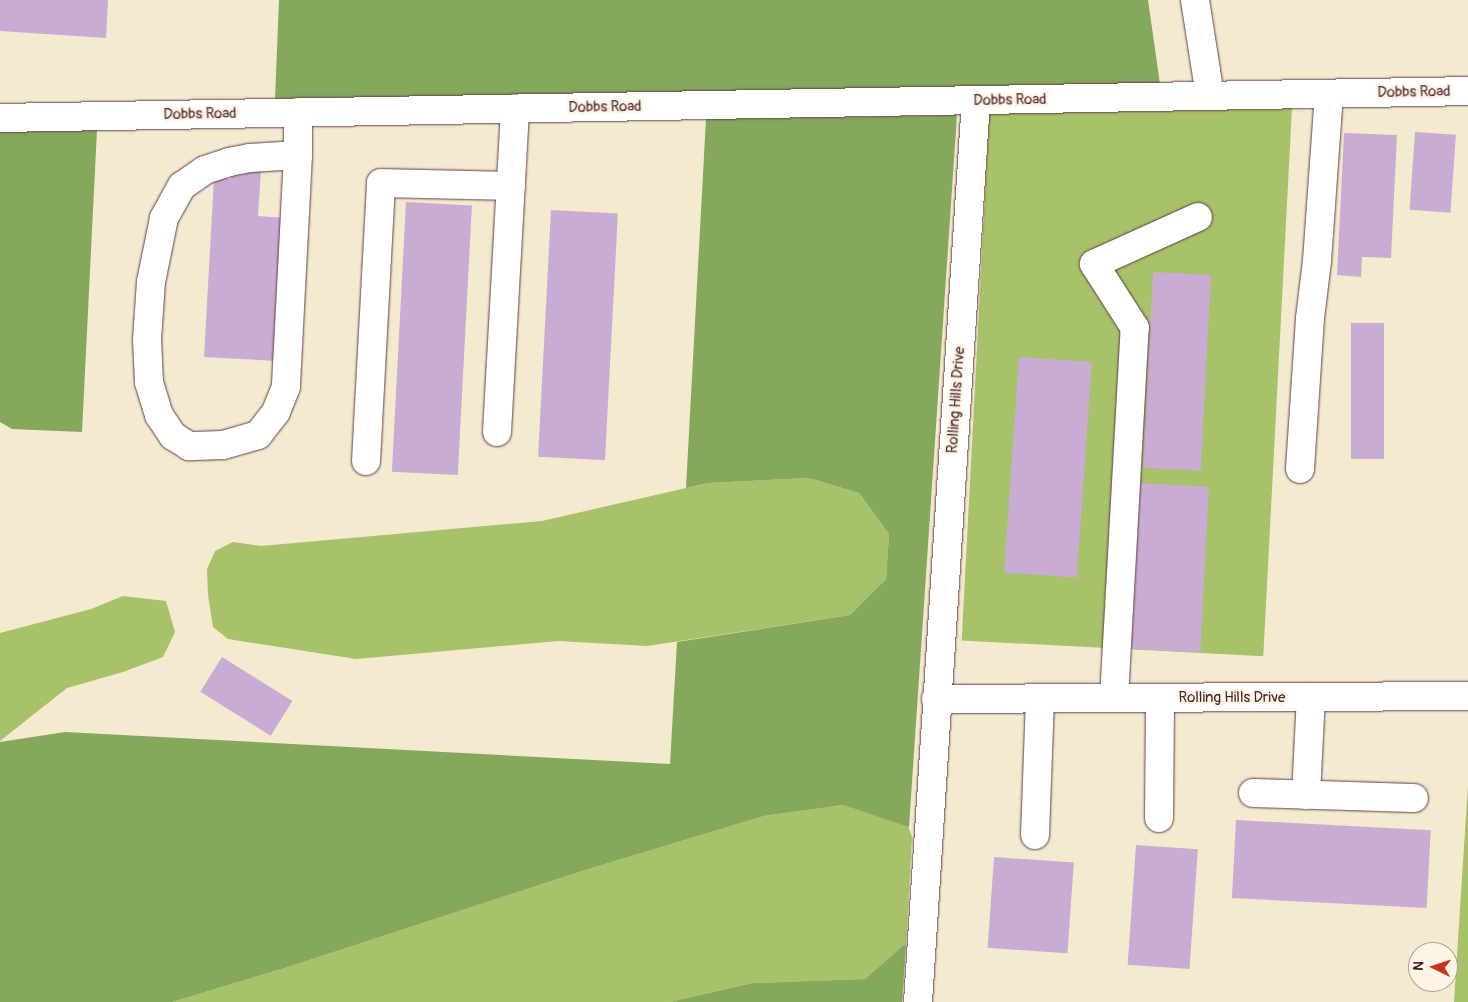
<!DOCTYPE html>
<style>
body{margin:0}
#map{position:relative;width:1468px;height:1002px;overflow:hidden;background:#f3ead0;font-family:Pangolin,sans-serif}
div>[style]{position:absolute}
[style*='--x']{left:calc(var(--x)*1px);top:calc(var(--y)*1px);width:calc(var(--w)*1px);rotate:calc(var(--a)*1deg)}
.green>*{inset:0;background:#a7c268;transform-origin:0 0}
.forest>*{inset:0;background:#85a85c}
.building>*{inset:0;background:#c9acd3;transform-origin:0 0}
.roads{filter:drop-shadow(0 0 1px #633d44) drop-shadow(0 0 1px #633d44)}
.minor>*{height:28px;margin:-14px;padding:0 14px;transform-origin:14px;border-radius:14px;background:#fff}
span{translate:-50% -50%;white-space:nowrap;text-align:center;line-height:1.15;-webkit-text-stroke:5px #fcf5e5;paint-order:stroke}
.street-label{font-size:15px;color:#4a1f2b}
.north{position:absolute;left:1408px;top:942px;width:50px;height:50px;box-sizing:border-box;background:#fcf5e5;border:1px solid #b59f9b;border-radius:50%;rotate:274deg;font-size:14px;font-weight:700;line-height:20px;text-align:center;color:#4a1f2b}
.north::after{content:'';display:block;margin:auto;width:18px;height:22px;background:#c8321e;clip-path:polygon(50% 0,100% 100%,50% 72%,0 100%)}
</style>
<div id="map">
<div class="green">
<div style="left:1292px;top:108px;width:549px;height:302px;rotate:93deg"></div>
<div style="clip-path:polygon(809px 478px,859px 493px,889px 534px,886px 579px,850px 615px,647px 646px,558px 641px,356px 659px,228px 639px,213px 627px,208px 595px,207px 569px,215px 551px,233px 542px,261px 546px,542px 521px,708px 483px)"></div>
<div style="clip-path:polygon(123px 596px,166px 601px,175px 632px,163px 657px,123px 672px,67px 688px,0 741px,0 633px,91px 609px)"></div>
<div style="clip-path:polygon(1468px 785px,1468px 1002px,1454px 1002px)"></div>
<div style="clip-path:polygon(843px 805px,908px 826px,912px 837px,906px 943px,865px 979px,753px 983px,669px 1002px,172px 1002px,285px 968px,582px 871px,764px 816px)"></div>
</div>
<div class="forest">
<div style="clip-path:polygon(279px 0,1148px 0,1160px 84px,275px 99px)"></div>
<div style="clip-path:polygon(957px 115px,909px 827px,843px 805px,764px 816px,582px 871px,285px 968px,172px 1002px,0 1002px,0 742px,65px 732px,670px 764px,677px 642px,850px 615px,886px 579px,889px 534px,859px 493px,809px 478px,708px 483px,686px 488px,706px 119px)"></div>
<div style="clip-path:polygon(97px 130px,82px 432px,12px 429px,0 422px,0 132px)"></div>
<div style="clip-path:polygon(906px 943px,902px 1002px,669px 1002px,753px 983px,865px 979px)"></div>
</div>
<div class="building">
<div style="clip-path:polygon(0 0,108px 0,106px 38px,0 31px)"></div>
<div style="left:1415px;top:132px;width:41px;height:78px;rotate:4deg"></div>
<div style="clip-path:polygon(1344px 133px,1397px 135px,1391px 258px,1362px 257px,1361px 277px,1337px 275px)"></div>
<div style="clip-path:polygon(232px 167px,261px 169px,258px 216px,285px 218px,277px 361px,204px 357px,214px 178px,231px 179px)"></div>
<div style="left:406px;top:202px;width:66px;height:270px;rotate:3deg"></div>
<div style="left:551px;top:210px;width:67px;height:247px;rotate:3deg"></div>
<div style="left:1153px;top:272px;width:58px;height:196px;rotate:3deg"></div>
<div style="left:1351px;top:323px;width:33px;height:136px"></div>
<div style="left:1019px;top:357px;width:73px;height:216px;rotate:4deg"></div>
<div style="left:1139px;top:483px;width:70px;height:166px;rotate:3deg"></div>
<div style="left:222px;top:657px;width:83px;height:41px;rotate:32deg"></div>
<div style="left:1236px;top:820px;width:195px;height:78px;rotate:3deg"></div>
<div style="left:1136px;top:845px;width:62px;height:120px;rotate:4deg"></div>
<div style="left:994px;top:857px;width:80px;height:91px;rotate:4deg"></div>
</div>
<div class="roads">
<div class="minor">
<div style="--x:1195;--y:0;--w:97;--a:81.1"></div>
<div style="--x:298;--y:112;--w:43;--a:90"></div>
<div style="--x:298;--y:155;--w:232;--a:93"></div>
<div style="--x:286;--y:387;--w:27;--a:112"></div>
<div style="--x:276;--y:412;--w:29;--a:128"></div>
<div style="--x:258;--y:435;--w:37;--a:164"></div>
<div style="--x:222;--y:445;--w:33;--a:178"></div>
<div style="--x:189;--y:446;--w:19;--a:-148"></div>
<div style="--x:173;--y:436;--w:25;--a:-124"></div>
<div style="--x:159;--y:415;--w:34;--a:-107"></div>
<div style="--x:149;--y:382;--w:42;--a:-92.7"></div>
<div style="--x:147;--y:340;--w:58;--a:-86.1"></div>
<div style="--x:151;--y:282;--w:65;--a:-78.5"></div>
<div style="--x:164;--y:218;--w:37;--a:-61"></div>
<div style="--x:182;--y:186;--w:28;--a:-35"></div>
<div style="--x:205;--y:170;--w:25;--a:-18"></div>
<div style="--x:229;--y:162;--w:21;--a:-11"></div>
<div style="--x:250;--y:158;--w:48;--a:-3.6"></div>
<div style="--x:0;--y:118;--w:1468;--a:-1.05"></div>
<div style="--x:497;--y:432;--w:324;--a:-86.8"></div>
<div style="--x:366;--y:461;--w:278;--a:-86.9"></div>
<div style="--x:381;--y:183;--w:130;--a:1.3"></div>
<div style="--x:1300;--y:469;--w:151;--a:-86.2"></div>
<div style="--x:1310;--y:318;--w:57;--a:-83"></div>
<div style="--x:1317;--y:261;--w:167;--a:-85.9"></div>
<div style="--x:1114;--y:698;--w:371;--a:-86.8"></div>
<div style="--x:1135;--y:328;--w:76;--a:-122.6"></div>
<div style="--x:1094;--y:264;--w:114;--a:-24.3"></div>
<div style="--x:936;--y:699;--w:532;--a:-0.32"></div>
<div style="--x:1253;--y:793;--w:161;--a:1.8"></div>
<div style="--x:1306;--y:795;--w:98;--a:-87.1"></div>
<div style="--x:1159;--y:818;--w:120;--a:-89.5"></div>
<div style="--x:1035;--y:835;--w:136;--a:-87.9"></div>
<div style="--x:918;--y:1002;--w:903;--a:-86.32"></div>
</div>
</div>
<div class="street-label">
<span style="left:1414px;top:92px;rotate:-1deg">Dobbs Road</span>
<span style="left:1010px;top:100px;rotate:-1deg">Dobbs Road</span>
<span style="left:605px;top:107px;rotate:-1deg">Dobbs Road</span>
<span style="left:200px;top:114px;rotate:-1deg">Dobbs Road</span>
<span style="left:956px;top:400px;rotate:-86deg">Rolling Hills Drive</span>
<span style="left:1232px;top:698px">Rolling Hills Drive</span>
</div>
<div class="north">N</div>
</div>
